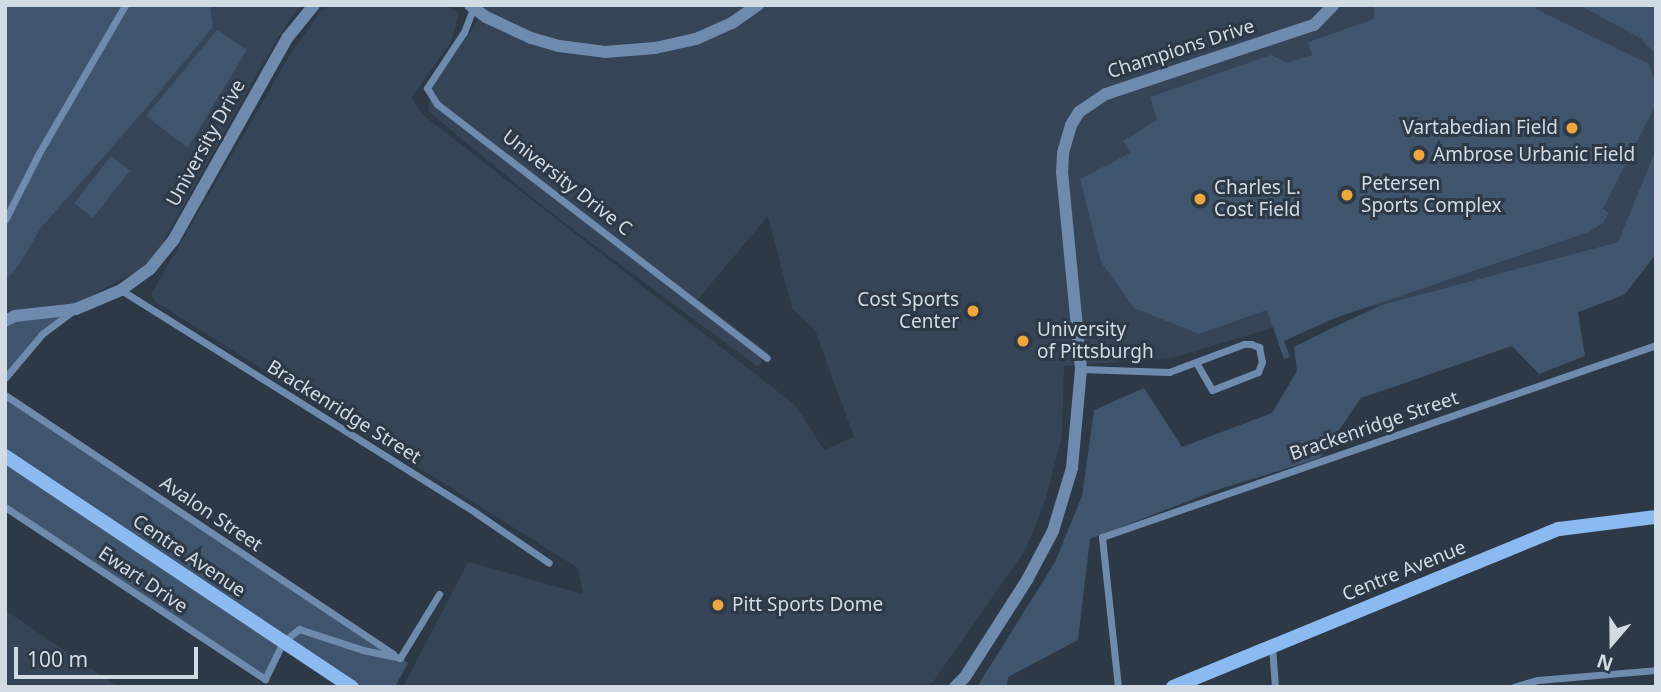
<!DOCTYPE html>
<style>
body{margin:0}
#map{position:relative;width:1661px;height:692px;overflow:hidden;background:#2d3947;font-family:"Noto Sans",sans-serif}
div>[style]{position:absolute}
[style*='--x']{left:calc(var(--x)*1px);top:calc(var(--y)*1px);width:calc(var(--w)*1px);rotate:calc(var(--a)*1deg)}
.built>*{inset:0;background:#354457}
.green>*{inset:0;background:#3f546d;transform-origin:0 0}
.minor>*{height:7px;margin:-3.5px;padding:0 3.5px;transform-origin:3.5px;border-radius:3.5px;background:#6e8bae}
.tertiary>*{height:12px;margin:-6px;padding:0 6px;transform-origin:6px;border-radius:6px;background:#6e8bae}
.secondary>*{height:14px;margin:-7px;padding:0 7px;transform-origin:7px;border-radius:7px;background:#8bbaf1}
.dots>*{width:19px;height:19px;translate:-50% -50%;box-sizing:border-box;border:4px solid #2d3947;border-radius:50%}
span{translate:-50% -50%;white-space:nowrap;text-align:center;line-height:1.15;-webkit-text-stroke:6px #2d3947;paint-order:stroke}
.street-label{font-size:19px;color:#d2dae3}
.poi-label{font-size:19px;color:#d2dae3}
.right{translate:-100% -50%;text-align:right}
.left{translate:0 -50%;text-align:left}
.frame{position:absolute;inset:0;border:7px solid #d2dae3;pointer-events:none}
.north{position:absolute;left:1577px;top:608px;width:70px;height:70px;-webkit-text-stroke:5px #2d3947;paint-order:stroke;rotate:200deg;font-size:19px;font-weight:700;line-height:28px;text-align:center;color:#d2dae3}
.north::after{content:'';display:block;margin:auto;width:24px;height:32px;background:#d2dae3;clip-path:polygon(50% 0,100% 100%,50% 72%,0 100%)}
.scale{position:absolute;left:14px;top:647px;width:184px;height:32px;box-sizing:border-box;border:4px solid #d2dae3;border-top:0;padding-left:9px;font-size:21px;line-height:24px;white-space:nowrap;color:#d2dae3;-webkit-text-stroke:5px #2d3947;paint-order:stroke}
</style>
<div id="map">
<div class="built">
<div style="clip-path:polygon(5px 5px,302px 5px,291px 17px,260px 68px,151px 264px,71px 306px,5px 314px)"></div>
<div style="clip-path:polygon(330px 5px,446px 5px,459px 14px,451px 42px,411px 98px,423px 115px,795px 405px,824px 450px,854px 437px,815px 330px,792px 308px,768px 216px,698px 299px,768px 353px,758px 367px,555px 216px,428px 111px,432px 87px,474px 27px,484px 5px,1580px 5px,1640px 38px,1656px 55px,1656px 149px,1618px 242px,1381px 305px,1302px 319px,1172px 358px,1064px 366px,1062px 436px,1046px 498px,1026px 549px,933px 682px,923px 687px,403px 687px,468px 562px,583px 594px,578px 568px,156px 302px,151px 294px,291px 53px,320px 12px)"></div>
<div style="clip-path:polygon(5px 610px,118px 687px,5px 687px)"></div>
</div>
<div class="green">
<div style="clip-path:polygon(5px 5px,210px 5px,213px 27px,142px 113px,40px 229px,19px 265px,5px 281px)"></div>
<div style="clip-path:polygon(1374px 5px,1537px 5px,1536px 9px,1649px 64px,1656px 85px,1656px 104px,1603px 209px,1609px 213px,1603px 223px,1589px 232px,1335px 318px,1284px 341px,1290px 357px,1284px 359px,1267px 310px,1199px 334px,1134px 308px,1101px 262px,1080px 179px,1130px 153px,1123px 141px,1157px 120px,1150px 97px,1271px 55px,1287px 63px,1312px 55px,1308px 42px,1374px 19px)"></div>
<div style="clip-path:polygon(1579px 5px,1656px 5px,1656px 55px,1640px 38px)"></div>
<div style="clip-path:polygon(217px 30px,247px 50px,188px 148px,146px 116px)"></div>
<div style="clip-path:polygon(1656px 149px,1656px 254px,1624px 295px,1578px 312px,1585px 356px,1539px 374px,1512px 346px,1361px 398px,1320px 458px,1220px 489px,1090px 539px,1078px 640px,1008px 677px,1007px 687px,977px 687px,1055px 562px,1082px 496px,1094px 410px,1144px 388px,1182px 447px,1272px 413px,1297px 371px,1294px 347px,1324px 332px,1381px 305px,1618px 242px)"></div>
<div style="left:111px;top:156px;width:24px;height:60px;rotate:38deg"></div>
<div style="clip-path:polygon(76px 309px,42px 334px,5px 378px,5px 321px)"></div>
<div style="clip-path:polygon(5px 395px,408px 663px,395px 687px,352px 687px,284px 642px,265px 679px,5px 507px)"></div>
</div>
<div class="minor">
<div style="--x:474;--y:6;--w:28;--a:111"></div>
<div style="--x:464;--y:32;--w:67;--a:123.5"></div>
<div style="--x:427;--y:88;--w:19;--a:58"></div>
<div style="--x:437;--y:104;--w:416;--a:37.6"></div>
<div style="--x:5;--y:220;--w:75;--a:-63.1"></div>
<div style="--x:39;--y:153;--w:171;--a:-59.8"></div>
<div style="--x:121;--y:290;--w:419;--a:32.1"></div>
<div style="--x:476;--y:513;--w:88;--a:34.4"></div>
<div style="--x:1081;--y:369;--w:88;--a:2"></div>
<div style="--x:1169;--y:372;--w:80;--a:-20.5"></div>
<div style="--x:1244;--y:344;--w:7;--a:0"></div>
<div style="--x:1251;--y:344;--w:9;--a:21"></div>
<div style="--x:1259;--y:347;--w:15;--a:79"></div>
<div style="--x:1262;--y:362;--w:11;--a:112"></div>
<div style="--x:1258;--y:372;--w:49;--a:158.6"></div>
<div style="--x:1212;--y:390;--w:32;--a:-120"></div>
<div style="--x:5;--y:378;--w:57;--a:-49.9"></div>
<div style="--x:42;--y:334;--w:38;--a:-37"></div>
<div style="--x:5;--y:395;--w:467;--a:33.7"></div>
<div style="--x:5;--y:507;--w:312;--a:33.5"></div>
<div style="--x:265;--y:679;--w:41;--a:-64.1"></div>
<div style="--x:283;--y:642;--w:21;--a:-39"></div>
<div style="--x:299;--y:629;--w:67;--a:18.2"></div>
<div style="--x:363;--y:650;--w:38;--a:12"></div>
<div style="--x:400;--y:658;--w:75;--a:-58.6"></div>
<div style="--x:1272;--y:647;--w:40;--a:85.7"></div>
<div style="--x:1118;--y:687;--w:151;--a:-96.1"></div>
<div style="--x:1102;--y:537;--w:586;--a:-19.11"></div>
<div style="--x:1513;--y:687;--w:26;--a:-16"></div>
<div style="--x:1538;--y:680;--w:118;--a:-4.8"></div>
</div>
<div class="tertiary">
<div style="--x:470;--y:5;--w:20;--a:37"></div>
<div style="--x:486;--y:17;--w:50;--a:25"></div>
<div style="--x:531;--y:38;--w:29;--a:16"></div>
<div style="--x:559;--y:46;--w:46;--a:7.4"></div>
<div style="--x:605;--y:52;--w:50;--a:-4.6"></div>
<div style="--x:655;--y:48;--w:42;--a:-12.4"></div>
<div style="--x:696;--y:39;--w:39;--a:-24"></div>
<div style="--x:732;--y:23;--w:32;--a:-35"></div>
<div style="--x:5;--y:321;--w:11;--a:-27"></div>
<div style="--x:15;--y:316;--w:61;--a:-6.5"></div>
<div style="--x:76;--y:309;--w:49;--a:-22.9"></div>
<div style="--x:121;--y:290;--w:36;--a:-36"></div>
<div style="--x:150;--y:269;--w:38;--a:-51"></div>
<div style="--x:174;--y:239;--w:232;--a:-60.6"></div>
<div style="--x:288;--y:37;--w:41;--a:-50.9"></div>
<div style="--x:955;--y:687;--w:14;--a:-45"></div>
<div style="--x:965;--y:677;--w:115;--a:-57.4"></div>
<div style="--x:1027;--y:580;--w:55;--a:-62"></div>
<div style="--x:1053;--y:531;--w:66;--a:-73.2"></div>
<div style="--x:1072;--y:468;--w:99;--a:-84.8"></div>
<div style="--x:1081;--y:369;--w:197;--a:-95.5"></div>
<div style="--x:1062;--y:173;--w:20;--a:-87"></div>
<div style="--x:1063;--y:153;--w:29;--a:-74"></div>
<div style="--x:1071;--y:125;--w:15;--a:-58"></div>
<div style="--x:1079;--y:112;--w:32;--a:-34"></div>
<div style="--x:1106;--y:94;--w:219;--a:-18.4"></div>
<div style="--x:1314;--y:25;--w:28;--a:-46"></div>
</div>
<div class="secondary">
<div style="--x:5;--y:456;--w:417;--a:33.7"></div>
<div style="--x:1173;--y:687;--w:417;--a:-22.3"></div>
<div style="--x:1559;--y:529;--w:98;--a:-7.1"></div>
</div>
<div class="dots">
<div style="left:1572px;top:128px;background:#eea73d"></div>
<div style="left:1419px;top:155px;background:#eea73d"></div>
<div style="left:1347px;top:195px;background:#eea73d"></div>
<div style="left:1200px;top:199px;background:#eea73d"></div>
<div style="left:973px;top:311px;background:#eea73d"></div>
<div style="left:1023px;top:341px;background:#eea73d"></div>
<div style="left:718px;top:605px;background:#eea73d"></div>
</div>
<div class="street-label">
<span style="left:1181px;top:49px;rotate:-18deg">Champions Drive</span>
<span style="left:206px;top:143px;rotate:-61deg">University Drive</span>
<span style="left:567px;top:183px;rotate:38deg">University Drive C</span>
<span style="left:344px;top:412px;rotate:32deg">Brackenridge Street</span>
<span style="left:1374px;top:426px;rotate:-19deg">Brackenridge Street</span>
<span style="left:211px;top:514px;rotate:34deg">Avalon Street</span>
<span style="left:189px;top:556px;rotate:34deg">Centre Avenue</span>
<span style="left:1404px;top:571px;rotate:-22deg">Centre Avenue</span>
<span style="left:143px;top:580px;rotate:34deg">Ewart Drive</span>
</div>
<div class="poi-label">
<span class="right" style="left:1558px;top:128px">Vartabedian Field</span>
<span class="left" style="left:1433px;top:155px">Ambrose Urbanic Field</span>
<span class="left" style="left:1361px;top:195px">Petersen<br>Sports Complex</span>
<span class="left" style="left:1214px;top:199px">Charles L.<br>Cost Field</span>
<span class="right" style="left:959px;top:311px">Cost Sports<br>Center</span>
<span class="left" style="left:1037px;top:341px">University<br>of Pittsburgh</span>
<span class="left" style="left:732px;top:605px">Pitt Sports Dome</span>
</div>
<div class="frame"></div>
<div class="north">N</div>
<div class="scale">100 m</div>
</div>
